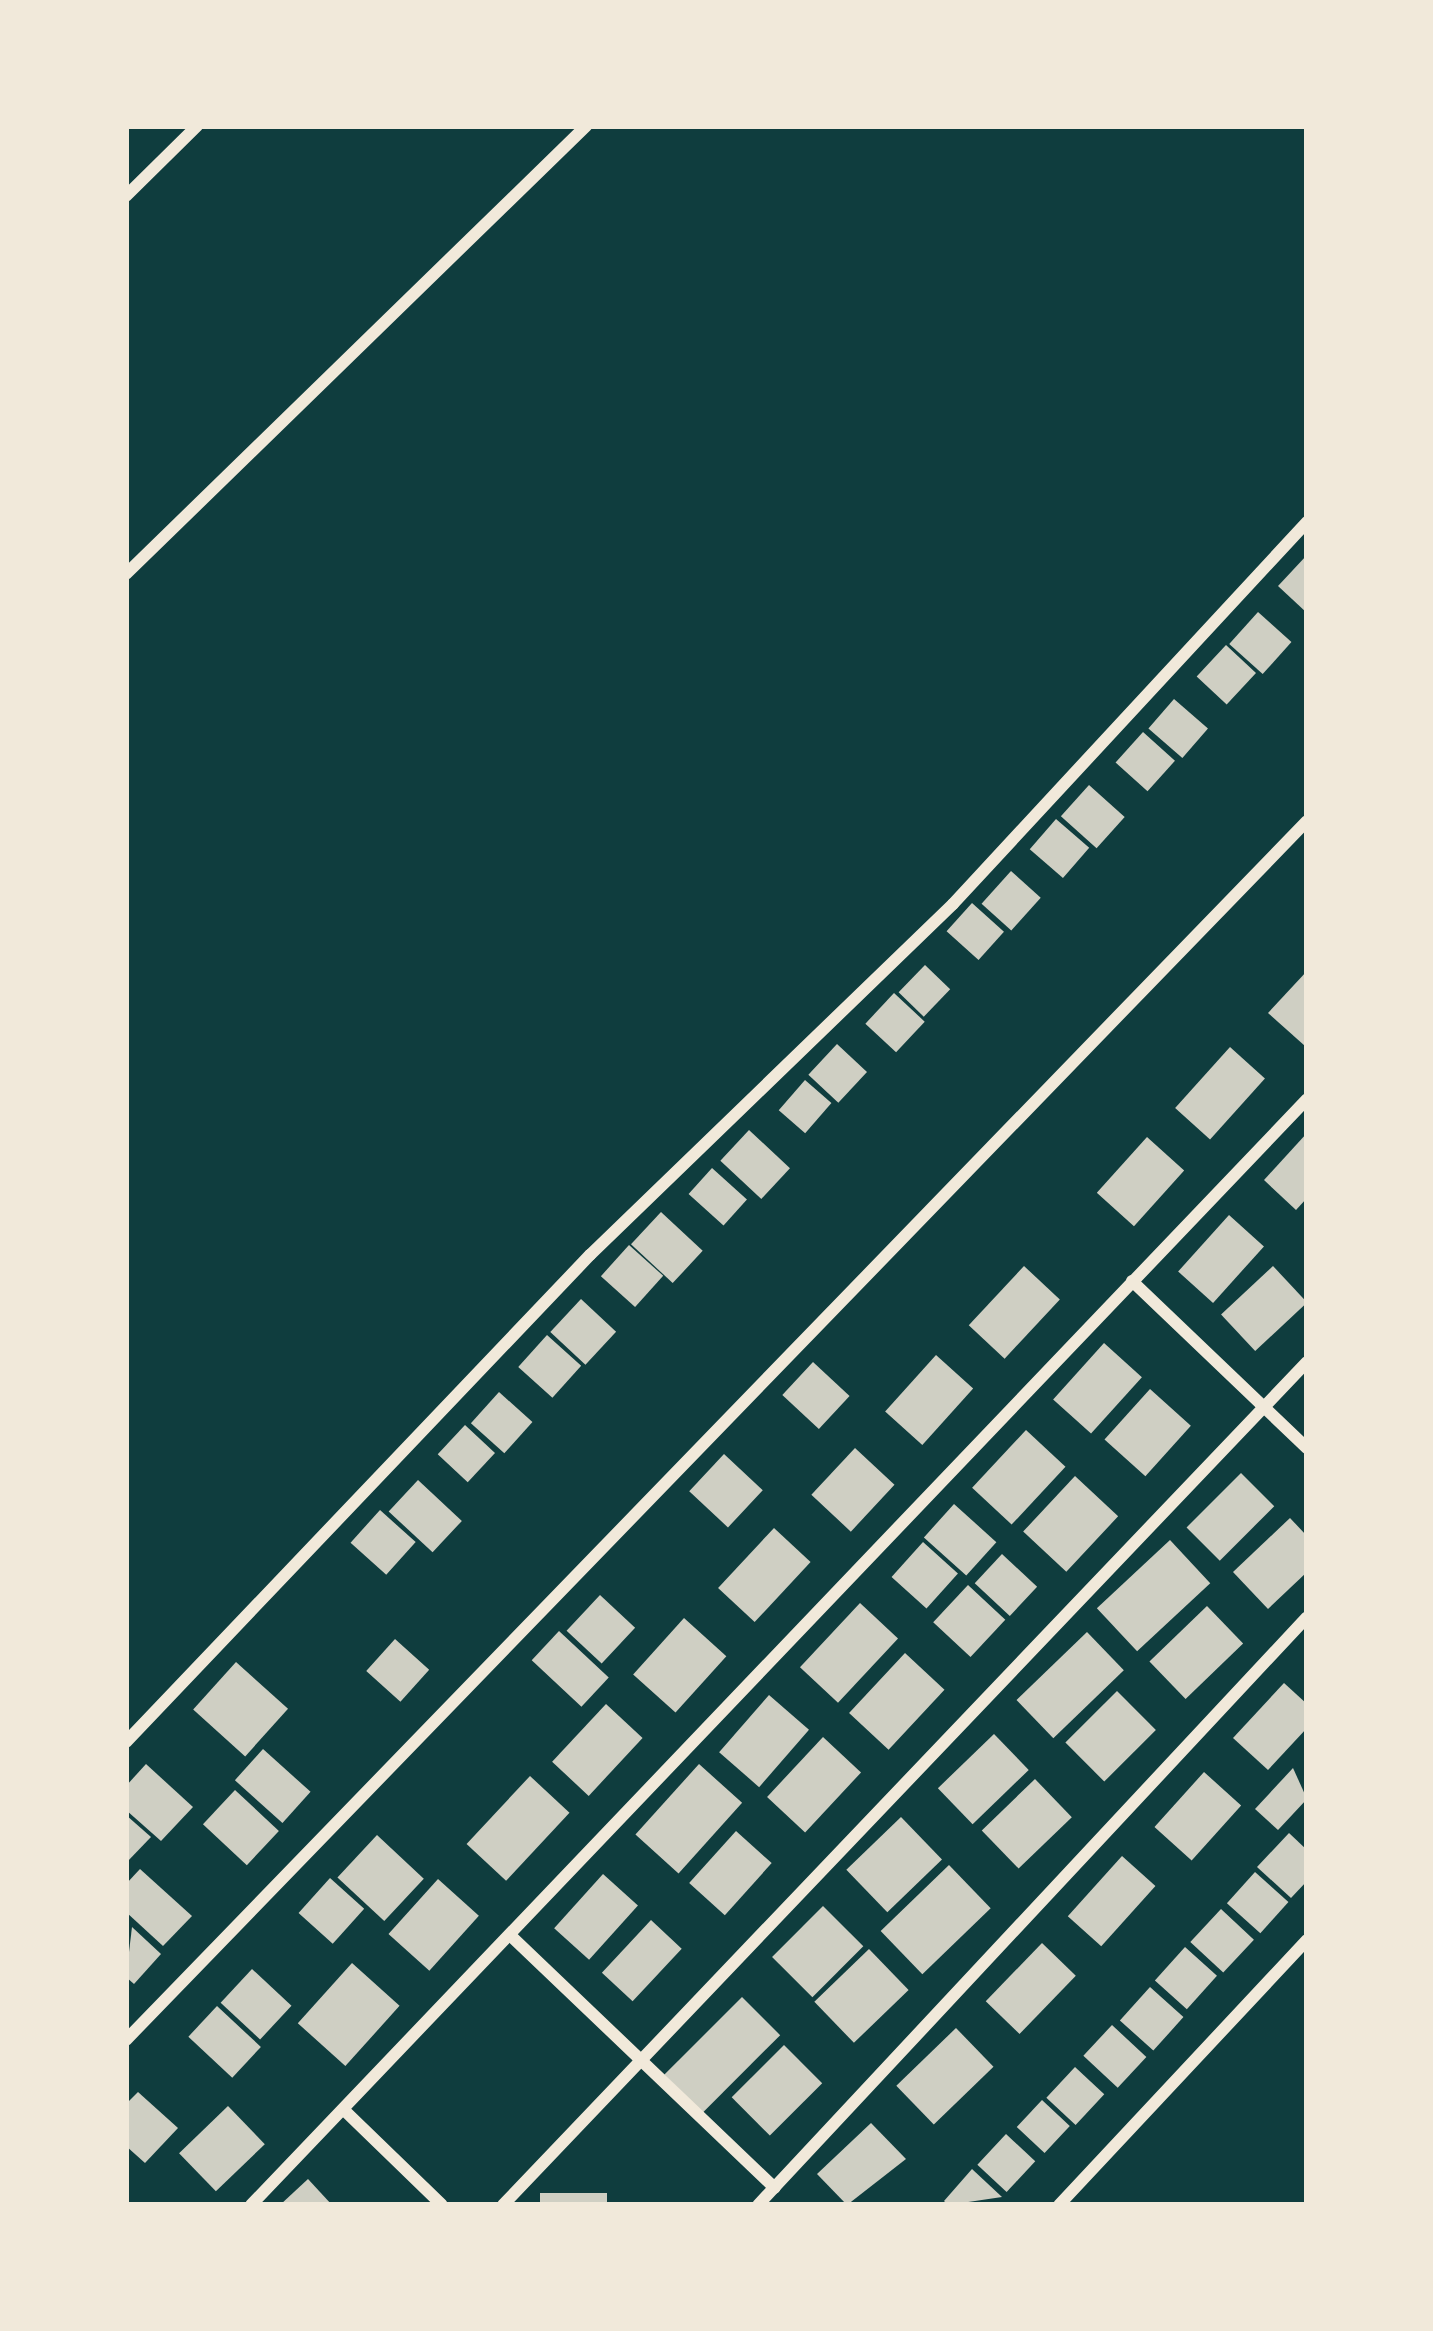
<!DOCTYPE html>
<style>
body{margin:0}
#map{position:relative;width:1433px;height:2331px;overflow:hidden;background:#0f3d3e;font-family:Bitter,serif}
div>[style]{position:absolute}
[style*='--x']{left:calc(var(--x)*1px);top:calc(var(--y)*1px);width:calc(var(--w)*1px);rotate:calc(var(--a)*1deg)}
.building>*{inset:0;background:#cfcfc3;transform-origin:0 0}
.minor>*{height:12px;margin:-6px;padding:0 6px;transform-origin:6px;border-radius:6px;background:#f1e9da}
span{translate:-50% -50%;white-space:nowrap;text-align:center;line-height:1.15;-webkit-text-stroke:10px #f1e9da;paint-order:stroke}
.frame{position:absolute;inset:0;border:129px solid #f1e9da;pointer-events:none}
</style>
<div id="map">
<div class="building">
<div style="clip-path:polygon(1307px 555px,1307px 613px,1278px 586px)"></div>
<div style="left:1258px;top:612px;width:45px;height:43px;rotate:42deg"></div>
<div style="left:1226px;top:645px;width:41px;height:43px;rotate:43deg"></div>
<div style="left:1174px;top:699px;width:45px;height:39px;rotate:41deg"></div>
<div style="left:1143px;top:732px;width:43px;height:41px;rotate:42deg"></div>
<div style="left:1089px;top:785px;width:48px;height:42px;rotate:42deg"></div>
<div style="left:1056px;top:819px;width:44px;height:40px;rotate:41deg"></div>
<div style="left:1011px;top:871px;width:40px;height:44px;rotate:42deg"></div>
<div style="left:972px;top:903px;width:43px;height:38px;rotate:42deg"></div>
<div style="left:925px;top:965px;width:35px;height:38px;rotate:44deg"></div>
<div style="clip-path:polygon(1307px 971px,1307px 1044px,1305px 1046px,1268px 1013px)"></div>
<div style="left:894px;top:993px;width:42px;height:42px;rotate:43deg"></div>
<div style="left:837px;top:1044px;width:41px;height:42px;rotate:43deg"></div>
<div style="left:1230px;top:1047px;width:47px;height:82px;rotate:42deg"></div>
<div style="left:805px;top:1080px;width:35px;height:40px;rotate:41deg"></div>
<div style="left:749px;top:1130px;width:56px;height:42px;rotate:43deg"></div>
<div style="clip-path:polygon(1307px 1133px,1307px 1198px,1296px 1210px,1264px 1180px)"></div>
<div style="left:1147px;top:1137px;width:50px;height:75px;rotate:42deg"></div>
<div style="left:712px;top:1168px;width:47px;height:35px;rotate:42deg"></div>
<div style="left:661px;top:1212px;width:57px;height:44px;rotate:43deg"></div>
<div style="left:1229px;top:1215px;width:47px;height:76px;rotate:42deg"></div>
<div style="left:629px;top:1245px;width:46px;height:42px;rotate:42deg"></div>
<div style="left:1024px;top:1266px;width:49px;height:81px;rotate:43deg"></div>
<div style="left:1273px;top:1266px;width:50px;height:71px;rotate:47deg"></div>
<div style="left:581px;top:1299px;width:48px;height:45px;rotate:43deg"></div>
<div style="left:547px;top:1335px;width:46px;height:43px;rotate:42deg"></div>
<div style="left:1104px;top:1343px;width:51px;height:76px;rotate:42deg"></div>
<div style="left:936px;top:1355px;width:50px;height:76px;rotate:42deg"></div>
<div style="left:813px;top:1362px;width:50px;height:45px;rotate:43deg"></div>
<div style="left:1150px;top:1389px;width:55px;height:68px;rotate:42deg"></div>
<div style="left:499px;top:1392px;width:45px;height:42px;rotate:42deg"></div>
<div style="left:465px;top:1425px;width:41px;height:40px;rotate:43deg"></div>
<div style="left:1026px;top:1430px;width:54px;height:79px;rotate:43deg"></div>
<div style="left:855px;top:1448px;width:54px;height:64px;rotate:43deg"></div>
<div style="left:724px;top:1454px;width:53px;height:51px;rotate:43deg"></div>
<div style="left:1241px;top:1473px;width:47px;height:77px;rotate:45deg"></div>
<div style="left:1075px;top:1476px;width:59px;height:76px;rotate:43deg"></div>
<div style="left:418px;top:1480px;width:60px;height:43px;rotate:43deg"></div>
<div style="left:954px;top:1504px;width:57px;height:45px;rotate:42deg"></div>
<div style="left:380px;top:1510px;width:48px;height:44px;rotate:42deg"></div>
<div style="clip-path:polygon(1290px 1518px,1307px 1536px,1307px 1572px,1268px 1609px,1233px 1572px)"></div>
<div style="left:774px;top:1528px;width:50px;height:82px;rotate:43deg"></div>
<div style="left:1170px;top:1540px;width:59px;height:100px;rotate:47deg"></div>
<div style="left:923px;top:1542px;width:47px;height:47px;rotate:42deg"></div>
<div style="left:1002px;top:1554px;width:48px;height:40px;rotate:43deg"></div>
<div style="left:968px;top:1585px;width:51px;height:51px;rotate:43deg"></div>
<div style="left:600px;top:1595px;width:48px;height:49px;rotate:43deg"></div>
<div style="left:860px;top:1603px;width:52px;height:88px;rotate:43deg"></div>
<div style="left:1207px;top:1606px;width:52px;height:80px;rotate:46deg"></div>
<div style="left:684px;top:1618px;width:57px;height:76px;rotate:42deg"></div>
<div style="left:559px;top:1631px;width:68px;height:40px;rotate:43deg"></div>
<div style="left:1087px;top:1632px;width:53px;height:98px;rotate:46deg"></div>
<div style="left:395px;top:1639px;width:46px;height:43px;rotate:42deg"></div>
<div style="left:905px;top:1653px;width:54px;height:82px;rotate:43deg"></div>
<div style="left:236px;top:1662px;width:70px;height:64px;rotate:42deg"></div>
<div style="clip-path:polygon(1284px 1683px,1307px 1704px,1307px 1728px,1268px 1770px,1233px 1738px)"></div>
<div style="left:1117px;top:1691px;width:55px;height:73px;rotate:45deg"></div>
<div style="left:769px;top:1695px;width:53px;height:76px;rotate:41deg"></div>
<div style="left:606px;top:1704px;width:50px;height:79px;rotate:43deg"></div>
<div style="left:994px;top:1734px;width:50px;height:78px;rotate:46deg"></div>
<div style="left:823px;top:1737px;width:52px;height:82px;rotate:43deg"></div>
<div style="left:263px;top:1749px;width:64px;height:42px;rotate:42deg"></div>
<div style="clip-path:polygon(146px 1764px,193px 1807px,161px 1841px,126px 1810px,126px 1786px)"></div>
<div style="left:699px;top:1764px;width:58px;height:95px;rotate:42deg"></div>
<div style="clip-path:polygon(1293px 1768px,1307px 1799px,1278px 1830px,1255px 1809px)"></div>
<div style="left:1204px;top:1772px;width:50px;height:74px;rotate:42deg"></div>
<div style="left:530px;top:1776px;width:54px;height:93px;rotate:43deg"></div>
<div style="left:1035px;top:1779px;width:53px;height:74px;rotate:46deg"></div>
<div style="left:235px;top:1790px;width:60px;height:47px;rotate:43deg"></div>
<div style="clip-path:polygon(126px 1815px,151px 1837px,126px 1863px)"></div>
<div style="left:901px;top:1817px;width:59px;height:76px;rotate:46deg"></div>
<div style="left:736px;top:1831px;width:48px;height:70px;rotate:42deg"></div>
<div style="clip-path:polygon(1289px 1833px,1307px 1850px,1307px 1881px,1291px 1898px,1257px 1867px)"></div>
<div style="left:377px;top:1835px;width:64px;height:58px;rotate:43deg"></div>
<div style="left:1122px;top:1856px;width:45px;height:81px;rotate:42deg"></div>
<div style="left:949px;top:1865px;width:60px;height:95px;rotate:46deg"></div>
<div style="clip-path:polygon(140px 1869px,192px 1916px,163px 1946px,126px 1912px,126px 1884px)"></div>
<div style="left:1255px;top:1872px;width:45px;height:42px;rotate:42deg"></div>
<div style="left:603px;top:1874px;width:47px;height:73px;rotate:42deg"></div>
<div style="left:330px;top:1878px;width:46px;height:47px;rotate:42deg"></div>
<div style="left:438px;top:1879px;width:55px;height:74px;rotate:42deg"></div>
<div style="left:823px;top:1906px;width:57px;height:72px;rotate:45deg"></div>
<div style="left:1221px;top:1909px;width:45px;height:45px;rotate:43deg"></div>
<div style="left:651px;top:1920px;width:42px;height:72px;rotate:43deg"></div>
<div style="clip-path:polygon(132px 1927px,161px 1954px,134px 1984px,126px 1977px)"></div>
<div style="left:1042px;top:1943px;width:47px;height:81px;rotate:44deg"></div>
<div style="left:1185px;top:1947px;width:43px;height:45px;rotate:42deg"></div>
<div style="left:869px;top:1949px;width:57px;height:76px;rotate:46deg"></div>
<div style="left:352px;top:1963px;width:64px;height:81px;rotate:42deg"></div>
<div style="left:252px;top:1969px;width:54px;height:46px;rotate:43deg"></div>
<div style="left:1150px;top:1987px;width:45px;height:45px;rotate:42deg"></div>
<div style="left:742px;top:1997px;width:54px;height:110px;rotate:45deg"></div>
<div style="left:217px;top:2006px;width:60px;height:42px;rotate:43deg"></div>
<div style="left:1112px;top:2025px;width:47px;height:42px;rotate:43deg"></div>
<div style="left:956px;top:2028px;width:54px;height:83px;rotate:46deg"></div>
<div style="left:784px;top:2045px;width:54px;height:74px;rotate:45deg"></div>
<div style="left:1075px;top:2067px;width:40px;height:42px;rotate:43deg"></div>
<div style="clip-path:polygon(138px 2092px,178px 2128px,145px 2163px,126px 2146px,126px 2104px)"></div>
<div style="left:1042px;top:2100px;width:38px;height:37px;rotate:43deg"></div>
<div style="left:228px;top:2106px;width:53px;height:68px;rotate:46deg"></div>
<div style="clip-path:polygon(871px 2123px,906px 2159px,847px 2205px,817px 2174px)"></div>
<div style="left:1006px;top:2134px;width:40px;height:42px;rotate:43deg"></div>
<div style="clip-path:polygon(972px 2169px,1002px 2197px,948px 2205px,944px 2201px)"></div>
<div style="clip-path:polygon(308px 2179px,332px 2205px,280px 2205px)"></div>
<div style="left:540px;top:2193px;width:67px;height:12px"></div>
</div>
<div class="minor">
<div style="--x:126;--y:196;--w:100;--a:-44.6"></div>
<div style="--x:126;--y:574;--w:642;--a:-44.24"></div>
<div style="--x:1132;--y:1281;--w:242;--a:43.7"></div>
<div style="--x:126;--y:1742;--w:673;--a:-46.39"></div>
<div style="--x:590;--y:1255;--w:505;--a:-44.04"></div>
<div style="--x:953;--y:904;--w:521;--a:-47.18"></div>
<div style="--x:510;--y:1935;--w:366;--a:43.7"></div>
<div style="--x:126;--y:2040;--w:1697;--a:-45.91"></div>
<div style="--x:344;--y:2110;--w:136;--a:44.1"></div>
<div style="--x:251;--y:2205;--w:1529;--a:-46.32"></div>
<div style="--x:503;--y:2205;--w:1165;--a:-46.36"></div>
<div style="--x:758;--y:2205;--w:804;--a:-46.96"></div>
<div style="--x:1059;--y:2205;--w:363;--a:-46.9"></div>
</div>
<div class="frame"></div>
</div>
